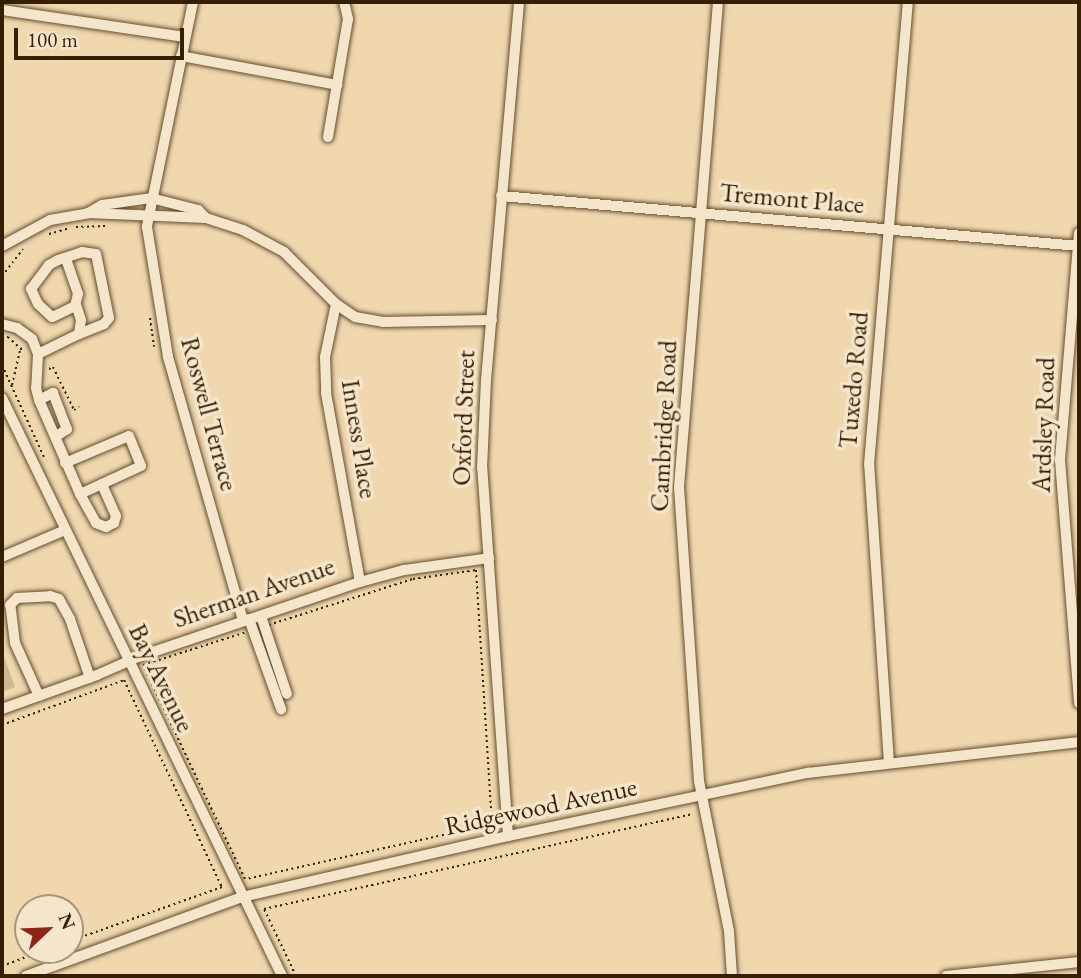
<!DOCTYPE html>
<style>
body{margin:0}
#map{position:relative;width:1081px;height:978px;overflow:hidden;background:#efd7ae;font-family:"EB Garamond",serif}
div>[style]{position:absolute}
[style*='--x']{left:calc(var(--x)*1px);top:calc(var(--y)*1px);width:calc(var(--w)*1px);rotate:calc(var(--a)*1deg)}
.green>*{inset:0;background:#cfb891}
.path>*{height:2px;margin-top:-1px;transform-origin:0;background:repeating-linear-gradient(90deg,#351f04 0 2px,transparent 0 5.5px)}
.roads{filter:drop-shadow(0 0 2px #644d2e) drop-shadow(0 0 2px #644d2e)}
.minor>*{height:10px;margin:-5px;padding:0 5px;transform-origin:5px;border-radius:5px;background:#f5e5ca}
span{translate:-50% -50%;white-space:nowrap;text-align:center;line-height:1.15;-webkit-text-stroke:7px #f5e5ca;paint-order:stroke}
.street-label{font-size:26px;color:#351f04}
.frame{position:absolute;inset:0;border:4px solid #351f04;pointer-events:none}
.north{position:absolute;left:14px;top:894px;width:70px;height:70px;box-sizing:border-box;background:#f5e5ca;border:2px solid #a8967b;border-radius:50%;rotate:67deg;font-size:19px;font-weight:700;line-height:28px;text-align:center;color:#351f04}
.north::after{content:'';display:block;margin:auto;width:24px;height:32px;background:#8f2418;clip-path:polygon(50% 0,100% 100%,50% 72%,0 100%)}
.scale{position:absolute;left:14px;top:28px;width:170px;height:32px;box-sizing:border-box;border:4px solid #351f04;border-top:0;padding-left:9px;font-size:21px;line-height:24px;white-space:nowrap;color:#351f04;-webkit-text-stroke:5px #f5e5ca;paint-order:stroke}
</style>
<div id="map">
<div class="green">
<div style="clip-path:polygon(2px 652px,15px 687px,2px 692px)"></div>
</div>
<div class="path">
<div style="--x:76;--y:227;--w:29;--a:-2"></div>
<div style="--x:49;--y:234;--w:19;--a:-16"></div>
<div style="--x:2;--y:276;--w:34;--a:-52"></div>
<div style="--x:150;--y:318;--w:29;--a:82"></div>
<div style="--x:2;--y:338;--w:6;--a:-9"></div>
<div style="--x:8;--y:337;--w:21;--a:43"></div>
<div style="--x:2;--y:365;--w:101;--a:65.5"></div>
<div style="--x:49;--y:369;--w:4;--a:-27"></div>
<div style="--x:53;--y:367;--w:48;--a:64"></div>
<div style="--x:74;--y:410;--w:6;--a:-31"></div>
<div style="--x:12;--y:385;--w:39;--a:-77"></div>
<div style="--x:476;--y:570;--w:255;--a:86.4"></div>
<div style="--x:492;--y:824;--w:253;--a:167.4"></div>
<div style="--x:245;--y:879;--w:237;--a:-115.5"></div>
<div style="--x:143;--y:665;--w:283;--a:-17.7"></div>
<div style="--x:413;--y:579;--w:64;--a:-8.1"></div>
<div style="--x:2;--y:725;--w:130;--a:-20.2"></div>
<div style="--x:124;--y:680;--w:229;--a:64.7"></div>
<div style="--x:222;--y:887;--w:161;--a:160.4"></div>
<div style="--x:2;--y:966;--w:46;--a:-20.4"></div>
<div style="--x:296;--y:976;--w:74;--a:-115.5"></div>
<div style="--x:264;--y:909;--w:439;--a:-12.5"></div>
</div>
<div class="roads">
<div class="minor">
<div style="--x:193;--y:2;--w:230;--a:101.6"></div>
<div style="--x:147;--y:227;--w:132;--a:80.8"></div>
<div style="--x:168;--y:357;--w:274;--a:74.1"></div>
<div style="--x:718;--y:2;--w:487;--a:94.6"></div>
<div style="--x:679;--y:487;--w:295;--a:86.1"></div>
<div style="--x:699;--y:781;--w:153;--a:78.7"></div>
<div style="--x:729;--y:931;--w:45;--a:86.2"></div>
<div style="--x:2;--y:10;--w:185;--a:8.4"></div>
<div style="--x:181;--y:56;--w:159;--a:10.5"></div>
<div style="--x:328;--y:137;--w:120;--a:-80.4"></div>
<div style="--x:348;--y:19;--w:17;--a:-103"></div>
<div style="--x:501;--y:196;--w:580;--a:4.94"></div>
<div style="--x:88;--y:213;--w:16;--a:-30"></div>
<div style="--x:102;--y:205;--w:49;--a:-8.1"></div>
<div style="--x:151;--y:198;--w:49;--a:14.3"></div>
<div style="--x:198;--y:210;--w:11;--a:45"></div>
<div style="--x:1079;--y:233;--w:228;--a:94.8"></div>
<div style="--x:1060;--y:460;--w:244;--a:85.5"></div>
<div style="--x:2;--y:246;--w:55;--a:-28.4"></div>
<div style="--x:50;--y:220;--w:39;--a:-10"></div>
<div style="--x:88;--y:213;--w:118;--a:2.4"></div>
<div style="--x:206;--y:218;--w:39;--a:18"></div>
<div style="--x:243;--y:230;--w:47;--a:28.2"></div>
<div style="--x:284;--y:252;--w:74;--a:45"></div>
<div style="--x:336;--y:304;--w:23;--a:34"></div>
<div style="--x:355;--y:317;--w:27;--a:10"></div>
<div style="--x:382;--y:322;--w:110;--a:-1"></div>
<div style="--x:66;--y:259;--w:37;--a:71"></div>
<div style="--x:78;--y:294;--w:12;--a:104"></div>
<div style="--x:75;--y:306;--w:25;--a:154"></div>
<div style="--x:52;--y:317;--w:19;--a:-137"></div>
<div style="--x:38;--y:304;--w:17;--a:-115"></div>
<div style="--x:31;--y:289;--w:30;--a:-53"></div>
<div style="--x:49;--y:265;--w:10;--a:-29"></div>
<div style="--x:58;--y:260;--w:25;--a:-18"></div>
<div style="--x:82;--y:252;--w:14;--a:8"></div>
<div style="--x:96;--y:254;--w:65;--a:78.5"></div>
<div style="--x:109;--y:318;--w:8;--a:130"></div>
<div style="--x:104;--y:324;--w:27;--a:158"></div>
<div style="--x:336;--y:304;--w:54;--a:101.7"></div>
<div style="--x:325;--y:357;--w:36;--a:88"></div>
<div style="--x:326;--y:393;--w:192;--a:79.8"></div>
<div style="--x:2;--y:324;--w:16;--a:15"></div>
<div style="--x:17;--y:328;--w:19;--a:36"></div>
<div style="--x:32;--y:339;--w:16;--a:68"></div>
<div style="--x:38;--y:354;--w:34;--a:93"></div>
<div style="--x:36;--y:388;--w:12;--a:76"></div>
<div style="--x:39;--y:400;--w:103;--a:66.4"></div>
<div style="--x:80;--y:494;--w:33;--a:61"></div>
<div style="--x:96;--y:523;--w:11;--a:22"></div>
<div style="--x:106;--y:527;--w:9;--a:-27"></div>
<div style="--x:114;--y:523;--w:7;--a:-74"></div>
<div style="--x:116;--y:516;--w:35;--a:-114"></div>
<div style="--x:38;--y:354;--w:46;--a:-26"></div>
<div style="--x:79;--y:334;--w:14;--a:-82"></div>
<div style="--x:81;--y:320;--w:16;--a:-108"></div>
<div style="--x:2;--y:398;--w:642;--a:64.15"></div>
<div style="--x:39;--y:400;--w:16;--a:-27"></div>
<div style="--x:53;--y:393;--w:39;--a:69"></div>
<div style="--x:67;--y:429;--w:14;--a:146"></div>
<div style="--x:65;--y:463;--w:69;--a:-22.9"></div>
<div style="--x:129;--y:436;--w:32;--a:68"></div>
<div style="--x:141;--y:466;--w:67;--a:155.3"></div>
<div style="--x:2;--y:557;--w:69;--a:-23.2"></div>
<div style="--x:261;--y:616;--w:82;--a:71.6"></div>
<div style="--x:249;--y:619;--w:96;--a:70.4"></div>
<div style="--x:39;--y:696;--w:58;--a:-114.4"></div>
<div style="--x:15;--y:643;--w:38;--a:-97"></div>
<div style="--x:10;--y:605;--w:10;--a:-45"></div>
<div style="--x:17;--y:598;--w:33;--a:-3"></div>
<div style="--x:50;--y:596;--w:9;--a:18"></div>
<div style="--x:59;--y:599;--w:23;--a:61"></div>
<div style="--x:70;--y:619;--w:62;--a:71.3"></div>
<div style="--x:2;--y:709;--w:101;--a:-19.7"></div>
<div style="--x:97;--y:675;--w:45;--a:-23.7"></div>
<div style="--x:138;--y:657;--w:234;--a:-18.7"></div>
<div style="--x:360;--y:582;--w:46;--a:-15.3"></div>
<div style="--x:404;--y:570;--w:86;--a:-8"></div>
<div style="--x:889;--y:763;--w:299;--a:-93.8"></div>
<div style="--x:869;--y:465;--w:465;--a:-85.2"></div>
<div style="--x:508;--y:836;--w:369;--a:-94"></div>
<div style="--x:482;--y:468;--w:88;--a:-87.4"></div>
<div style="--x:486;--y:380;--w:379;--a:-85"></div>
<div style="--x:26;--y:976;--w:230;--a:-20.1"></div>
<div style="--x:242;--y:897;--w:273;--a:-12.9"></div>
<div style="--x:508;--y:836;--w:307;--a:-11.9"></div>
<div style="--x:808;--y:773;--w:273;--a:-6.5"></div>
<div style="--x:946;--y:976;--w:134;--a:-6"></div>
</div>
</div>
<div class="street-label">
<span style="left:792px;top:199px;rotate:5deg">Tremont Place</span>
<span style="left:854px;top:380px;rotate:-85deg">Tuxedo Road</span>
<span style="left:209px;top:414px;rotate:75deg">Roswell Terrace</span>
<span style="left:464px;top:418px;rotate:-88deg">Oxford Street</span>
<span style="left:1044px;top:425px;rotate:-88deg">Ardsley Road</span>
<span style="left:664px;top:426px;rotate:-87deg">Cambridge Road</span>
<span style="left:359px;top:439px;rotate:81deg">Inness Place</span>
<span style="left:254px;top:593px;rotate:-19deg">Sherman Avenue</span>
<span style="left:161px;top:678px;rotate:64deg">Bay Avenue</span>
<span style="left:541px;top:807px;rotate:-12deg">Ridgewood Avenue</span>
</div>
<div class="frame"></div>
<div class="north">N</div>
<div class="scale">100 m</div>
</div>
